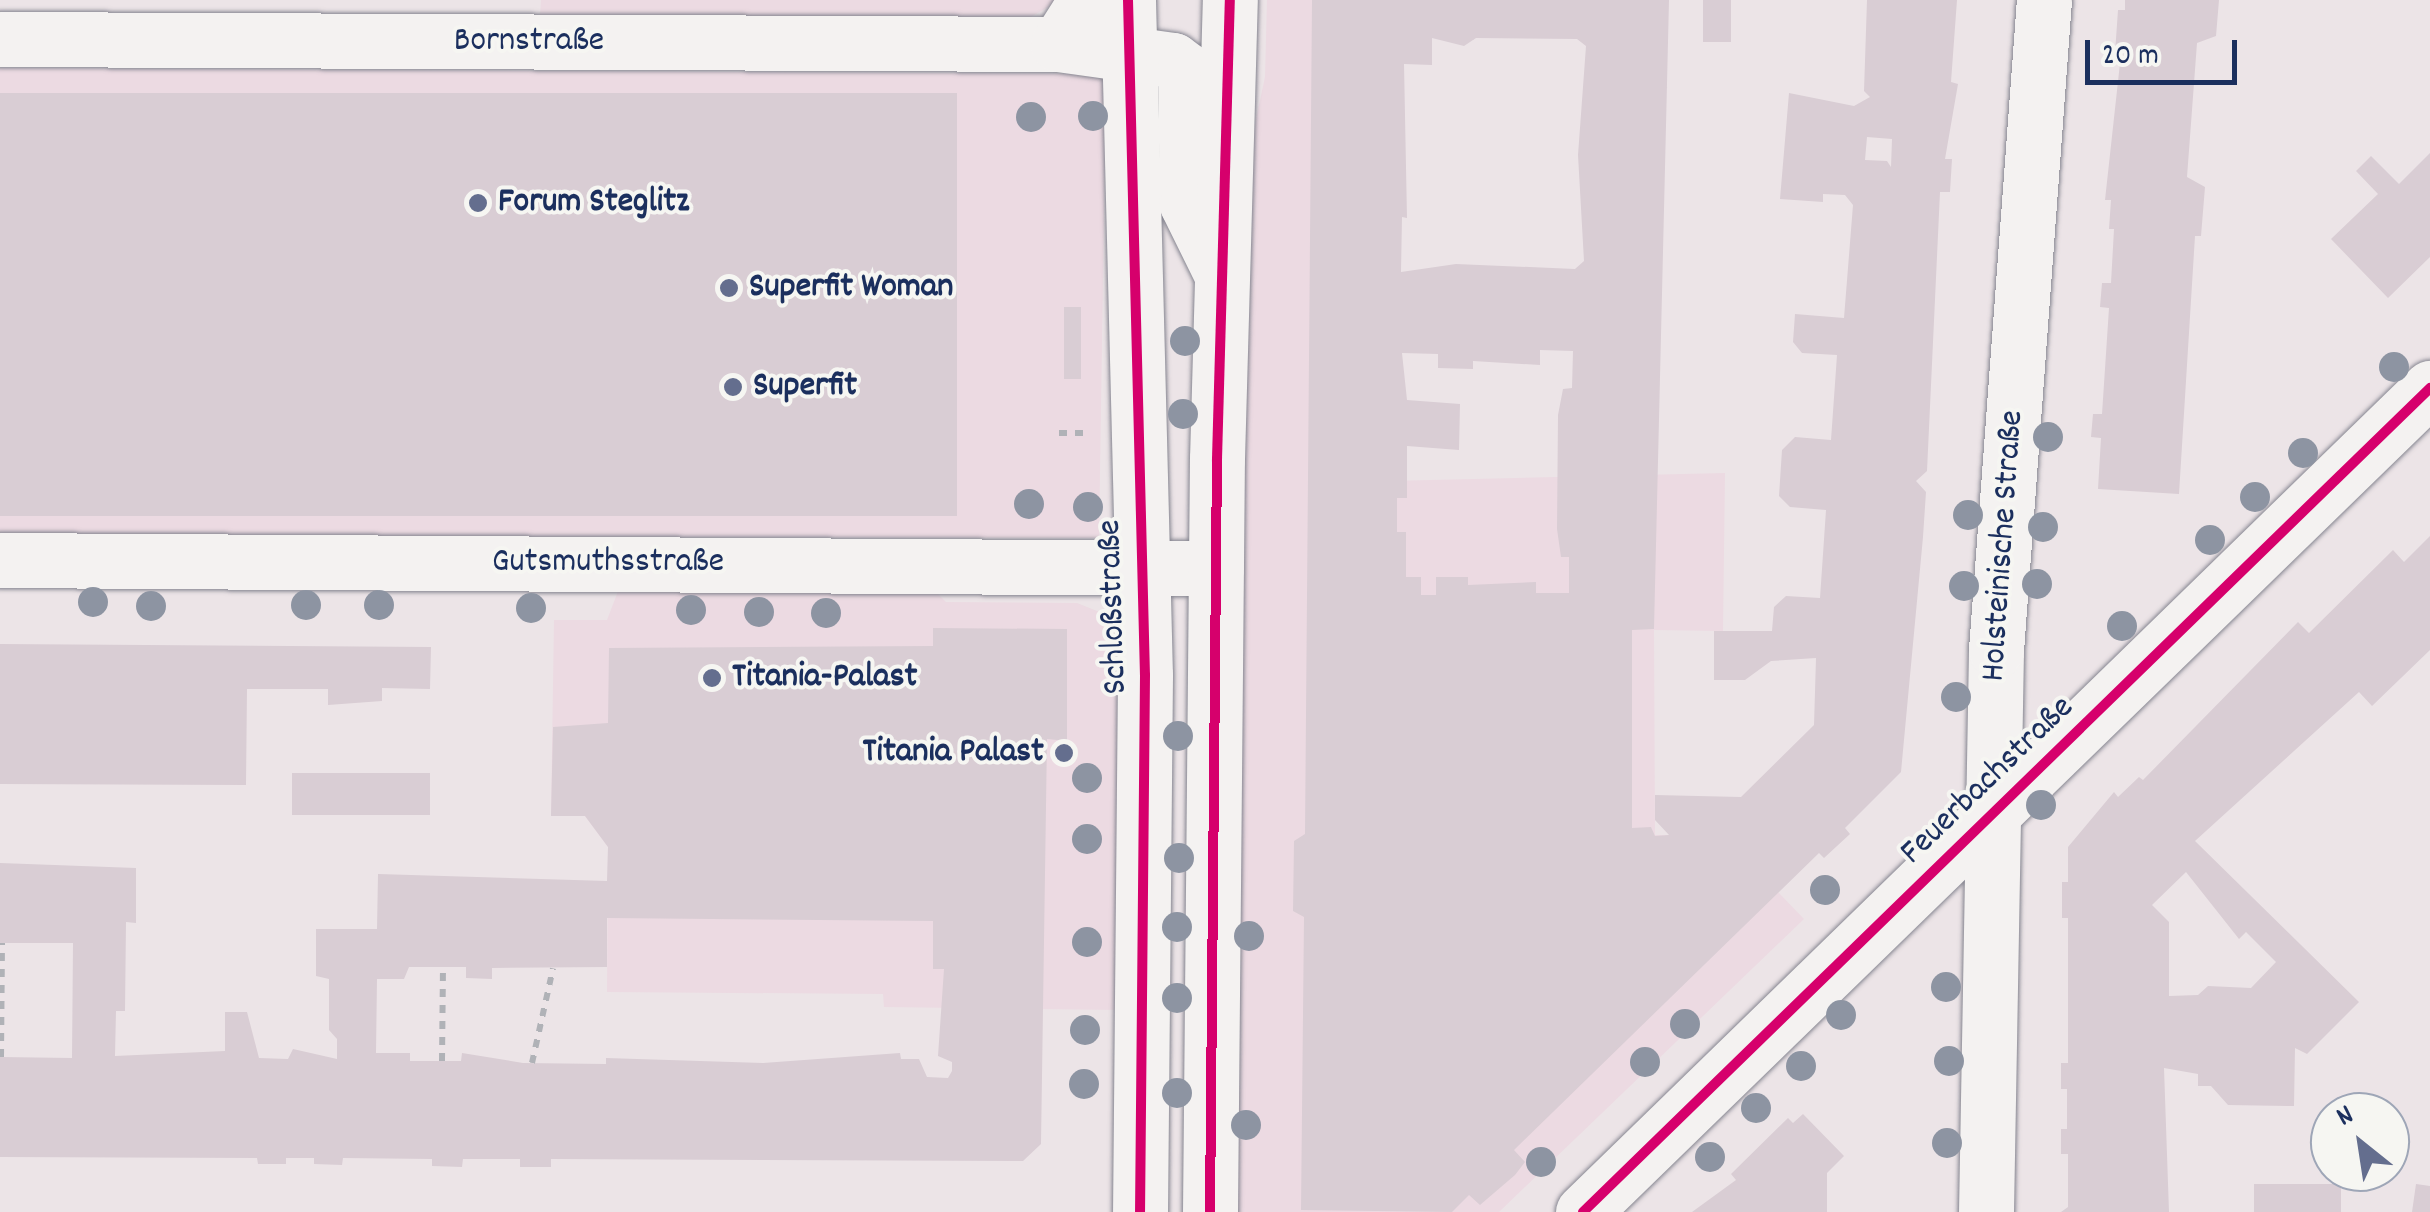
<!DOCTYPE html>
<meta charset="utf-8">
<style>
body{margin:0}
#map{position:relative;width:2430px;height:1212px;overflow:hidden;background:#ece4e7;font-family:Dekko,sans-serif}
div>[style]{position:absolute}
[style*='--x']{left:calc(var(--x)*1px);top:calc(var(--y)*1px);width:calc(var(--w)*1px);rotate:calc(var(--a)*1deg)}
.built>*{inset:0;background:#ecdae2}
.building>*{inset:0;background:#d9cdd4;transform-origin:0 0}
.path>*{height:6px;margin-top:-3px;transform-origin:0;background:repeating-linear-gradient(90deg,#b0b2b7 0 8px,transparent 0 16px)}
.roads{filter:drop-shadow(0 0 2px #858590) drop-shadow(0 0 2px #858590)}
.minor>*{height:55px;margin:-27.5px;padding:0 27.5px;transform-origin:27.5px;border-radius:27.5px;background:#f4f2f1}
.cycleway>*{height:10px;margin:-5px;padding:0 5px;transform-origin:5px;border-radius:5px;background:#d6006c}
.trees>*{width:30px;height:30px;margin:-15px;border-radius:50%;background:#8d94a2}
.dots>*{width:28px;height:28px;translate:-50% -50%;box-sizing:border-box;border:5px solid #f6f6f2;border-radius:50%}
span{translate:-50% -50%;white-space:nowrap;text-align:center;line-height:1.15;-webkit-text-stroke:8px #f6f6f2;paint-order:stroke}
.street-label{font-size:35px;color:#1b2f5e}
.poi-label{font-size:35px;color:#1b2f5e;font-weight:700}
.left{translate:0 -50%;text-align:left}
.right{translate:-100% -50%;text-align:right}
.north{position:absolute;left:2310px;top:1092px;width:100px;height:100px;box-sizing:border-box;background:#f6f6f2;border:2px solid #9ea6b7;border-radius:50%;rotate:330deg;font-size:28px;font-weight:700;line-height:40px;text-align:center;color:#1b2f5e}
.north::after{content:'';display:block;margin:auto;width:35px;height:45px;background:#646e8e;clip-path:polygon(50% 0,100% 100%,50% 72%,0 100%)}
.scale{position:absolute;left:2085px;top:40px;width:152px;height:45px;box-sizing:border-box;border:5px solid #1b2f5e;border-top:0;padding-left:12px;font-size:30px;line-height:35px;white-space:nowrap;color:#1b2f5e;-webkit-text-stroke:8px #f6f6f2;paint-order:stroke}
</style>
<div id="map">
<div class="built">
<div style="clip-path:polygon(541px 0,1060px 0,1029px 18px,540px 16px)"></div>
<div style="clip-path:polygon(1267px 0,1391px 0,1389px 481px,1725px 473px,1723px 631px,1654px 630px,1655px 835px,1724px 836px,1804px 919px,1499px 1212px,1232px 1212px,1248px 156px,1265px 77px)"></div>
<div style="clip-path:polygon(0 68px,1100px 74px,1106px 81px,1099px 538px,0 536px)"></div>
<div style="clip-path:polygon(620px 586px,936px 592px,946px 602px,1077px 603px,1102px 613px,1119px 635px,1121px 1010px,884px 1007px,883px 994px,607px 992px,608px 847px,585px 816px,551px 816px,554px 620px,607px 620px)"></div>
</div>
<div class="building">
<div style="clip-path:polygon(evenodd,1312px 0,1669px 0,1654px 629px,1632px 630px,1632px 828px,1651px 827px,1655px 836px,1669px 835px,1655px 820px,1655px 795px,1741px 797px,1814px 725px,1816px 658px,1771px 661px,1745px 680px,1714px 680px,1714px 631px,1772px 631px,1774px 607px,1786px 596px,1820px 598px,1826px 510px,1790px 507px,1779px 496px,1782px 450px,1795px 437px,1831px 440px,1837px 355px,1802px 353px,1793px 342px,1795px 314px,1844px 318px,1853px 205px,1845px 195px,1823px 194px,1823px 202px,1780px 199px,1789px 93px,1854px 106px,1870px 97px,1864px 91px,1867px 0,1957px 0,1951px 82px,1958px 84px,1945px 159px,1952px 159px,1950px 192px,1940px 192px,1927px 471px,1916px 481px,1926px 492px,1923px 537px,1901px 772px,1845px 828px,1850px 834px,1824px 858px,1819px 853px,1514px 1150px,1525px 1162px,1515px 1175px,1480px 1205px,1469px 1195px,1452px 1212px,1301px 1210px,1304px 917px,1293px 911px,1294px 841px,1305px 834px,1312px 0,1432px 38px,1464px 46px,1476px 38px,1577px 39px,1586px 46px,1578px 155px,1584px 261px,1575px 269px,1456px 264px,1401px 272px,1402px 217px,1407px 218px,1404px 64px,1432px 65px,1432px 38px,1312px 0,1867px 137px,1892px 139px,1891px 167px,1887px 161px,1865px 160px,1867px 137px,1312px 0,1540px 350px,1573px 351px,1572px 388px,1563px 389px,1558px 415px,1557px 529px,1561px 557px,1569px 557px,1569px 593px,1536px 593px,1536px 582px,1468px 585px,1468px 577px,1436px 577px,1436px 595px,1421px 595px,1421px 577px,1406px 577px,1406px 532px,1397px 532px,1397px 498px,1407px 498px,1407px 446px,1459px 450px,1460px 404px,1407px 400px,1402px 353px,1438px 354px,1438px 368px,1473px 369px,1473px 361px,1540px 365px,1540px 350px)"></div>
<div style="left:1703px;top:0;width:28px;height:42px"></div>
<div style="clip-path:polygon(2125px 0,2219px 0,2216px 36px,2197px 43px,2187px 177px,2205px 187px,2201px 236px,2195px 236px,2179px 494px,2098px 489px,2101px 438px,2091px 437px,2093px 414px,2102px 414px,2109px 308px,2100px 307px,2102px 283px,2111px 283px,2114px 229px,2109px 229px,2111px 200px,2105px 200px,2121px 54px,2115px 53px,2118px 10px,2125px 10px)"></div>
<div style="left:0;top:93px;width:957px;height:423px"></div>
<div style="clip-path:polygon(2430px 153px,2430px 257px,2388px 298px,2331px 239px,2378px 194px,2356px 171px,2371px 156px,2399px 184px)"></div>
<div style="left:1064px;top:307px;width:17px;height:72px"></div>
<div style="clip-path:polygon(evenodd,2430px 536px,2430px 650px,2372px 706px,2359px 692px,2195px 841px,2359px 1002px,2307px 1054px,2295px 1048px,2294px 1106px,2228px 1105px,2211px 1086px,2198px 1086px,2198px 1074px,2164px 1068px,2169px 1212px,2061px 1212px,2068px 1207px,2068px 1154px,2061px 1154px,2061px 1129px,2067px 1129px,2067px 1089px,2061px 1089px,2061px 1063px,2068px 1063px,2068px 918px,2062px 918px,2062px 882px,2068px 882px,2068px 847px,2114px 792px,2118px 797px,2139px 777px,2143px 780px,2298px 622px,2309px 633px,2393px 550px,2404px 562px,2430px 536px,2186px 872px,2239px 939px,2246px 932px,2276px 962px,2251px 988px,2208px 986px,2198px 995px,2169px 996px,2169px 922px,2152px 905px,2186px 872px)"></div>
<div style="clip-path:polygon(evenodd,933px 628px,1067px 629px,1067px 741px,1047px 739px,1041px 1144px,1023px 1161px,551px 1159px,551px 1167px,520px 1167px,520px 1159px,463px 1159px,462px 1167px,432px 1166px,432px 1159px,343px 1158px,342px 1165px,314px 1164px,314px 1158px,286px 1158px,286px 1164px,258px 1164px,257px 1158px,0 1157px,0 1057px,72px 1058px,73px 943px,0 943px,0 863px,136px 868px,136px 923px,126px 922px,125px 1011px,116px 1011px,115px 1056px,225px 1051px,225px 1012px,247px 1012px,259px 1058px,288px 1059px,293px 1049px,337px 1059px,337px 1039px,329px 1030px,329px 979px,316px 976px,316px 929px,377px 929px,378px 874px,607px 881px,608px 847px,585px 816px,551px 816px,553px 727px,608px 723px,609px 648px,933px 646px,933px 628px,607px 918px,933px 921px,933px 969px,944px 969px,938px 1056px,952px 1062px,952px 1071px,948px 1078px,927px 1077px,919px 1059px,901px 1059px,900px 1053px,763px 1063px,606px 1058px,606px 1064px,523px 1063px,462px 1053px,461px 1061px,410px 1061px,410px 1053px,376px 1053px,377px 979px,404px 979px,409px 967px,466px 967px,466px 978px,492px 979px,492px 968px,607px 967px,607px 918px)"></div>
<div style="clip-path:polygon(0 644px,431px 647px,430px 689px,382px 688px,382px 701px,328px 705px,328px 689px,247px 689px,246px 785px,0 784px)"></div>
<div style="left:430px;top:773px;width:42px;height:138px;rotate:90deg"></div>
<div style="clip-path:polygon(1803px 1114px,1844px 1156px,1827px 1173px,1827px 1212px,1692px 1212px,1736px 1180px,1731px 1174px,1788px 1118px,1793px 1123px)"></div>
<div style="left:2254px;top:1184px;width:87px;height:28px"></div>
<div style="clip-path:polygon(2416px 1184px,2430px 1186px,2430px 1212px,2412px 1212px)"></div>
</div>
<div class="path">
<div style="--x:1059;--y:433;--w:28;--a:0"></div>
<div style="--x:1;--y:1057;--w:114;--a:-89.5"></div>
<div style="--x:442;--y:1061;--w:95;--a:-89.4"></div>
<div style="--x:532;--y:1063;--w:97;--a:-77.5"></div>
</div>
<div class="roads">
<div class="minor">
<div style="--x:1128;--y:0;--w:675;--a:88.56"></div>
<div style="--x:1145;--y:675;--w:537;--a:90.53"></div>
<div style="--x:0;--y:39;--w:1058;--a:0.27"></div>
<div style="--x:1058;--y:44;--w:116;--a:7.9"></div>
<div style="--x:1173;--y:60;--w:15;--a:37"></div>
<div style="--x:1185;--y:69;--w:135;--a:89.2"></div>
<div style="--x:1187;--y:204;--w:75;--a:63.8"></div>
<div style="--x:1058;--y:44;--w:52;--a:-57.5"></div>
<div style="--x:0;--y:560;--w:1216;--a:0.38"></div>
<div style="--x:1210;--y:1212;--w:753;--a:-89.47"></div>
<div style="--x:1217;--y:459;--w:459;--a:-88.4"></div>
<div style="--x:1583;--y:1212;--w:1182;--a:-44.21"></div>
<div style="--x:1986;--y:1212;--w:562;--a:-88.98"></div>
<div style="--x:1996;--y:650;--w:652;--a:-85.78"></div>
</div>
</div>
<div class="cycleway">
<div style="--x:1128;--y:0;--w:675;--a:88.56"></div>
<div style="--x:1145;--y:675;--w:537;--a:90.53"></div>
<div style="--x:1210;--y:1212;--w:753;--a:-89.47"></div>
<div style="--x:1217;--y:459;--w:459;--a:-88.4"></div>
<div style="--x:1583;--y:1212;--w:1182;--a:-44.21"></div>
</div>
<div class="trees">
<div style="left:1093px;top:116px"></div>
<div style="left:1031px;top:117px"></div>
<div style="left:1185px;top:341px"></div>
<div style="left:2394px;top:367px"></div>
<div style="left:1183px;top:414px"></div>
<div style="left:2048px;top:437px"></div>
<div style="left:2303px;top:453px"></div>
<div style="left:2255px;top:497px"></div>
<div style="left:1029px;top:504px"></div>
<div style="left:1088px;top:507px"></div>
<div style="left:1968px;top:515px"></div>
<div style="left:2043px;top:527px"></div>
<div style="left:2210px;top:540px"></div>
<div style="left:2037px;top:584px"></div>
<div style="left:1964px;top:586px"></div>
<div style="left:93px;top:602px"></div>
<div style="left:306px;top:605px"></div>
<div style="left:379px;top:605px"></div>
<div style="left:151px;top:606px"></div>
<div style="left:531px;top:608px"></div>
<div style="left:691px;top:610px"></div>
<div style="left:759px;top:612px"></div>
<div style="left:826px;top:613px"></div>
<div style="left:2122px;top:626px"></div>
<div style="left:1956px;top:697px"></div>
<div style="left:1178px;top:736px"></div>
<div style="left:1087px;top:778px"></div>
<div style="left:2041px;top:805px"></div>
<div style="left:1087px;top:839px"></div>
<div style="left:1179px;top:858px"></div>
<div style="left:1825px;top:890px"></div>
<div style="left:1177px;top:927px"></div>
<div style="left:1249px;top:936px"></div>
<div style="left:1087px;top:942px"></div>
<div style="left:1946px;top:987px"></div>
<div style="left:1177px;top:998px"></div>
<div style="left:1841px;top:1015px"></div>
<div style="left:1685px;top:1024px"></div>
<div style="left:1085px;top:1030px"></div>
<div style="left:1949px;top:1061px"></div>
<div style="left:1645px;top:1062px"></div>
<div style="left:1801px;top:1066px"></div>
<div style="left:1084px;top:1084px"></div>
<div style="left:1177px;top:1093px"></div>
<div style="left:1756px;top:1108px"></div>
<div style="left:1246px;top:1125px"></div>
<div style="left:1947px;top:1143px"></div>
<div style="left:1710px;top:1157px"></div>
<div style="left:1541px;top:1162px"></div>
</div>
<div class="dots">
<div style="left:478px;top:203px;background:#646e8e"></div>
<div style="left:729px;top:288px;background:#646e8e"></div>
<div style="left:733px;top:387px;background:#646e8e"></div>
<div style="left:712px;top:678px;background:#646e8e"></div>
<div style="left:1064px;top:753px;background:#646e8e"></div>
</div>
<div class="street-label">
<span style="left:529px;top:42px">Bornstraße</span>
<span style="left:2004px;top:546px;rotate:-86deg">Holsteinische Straße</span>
<span style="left:608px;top:563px">Gutsmuthsstraße</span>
<span style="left:1114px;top:607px;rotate:-92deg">Schloßstraße</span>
<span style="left:1988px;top:781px;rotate:-44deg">Feuerbachstraße</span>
</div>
<div class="poi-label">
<span class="left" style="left:498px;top:203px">Forum Steglitz</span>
<span class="left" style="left:749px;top:288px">Superfit Woman</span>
<span class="left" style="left:753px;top:387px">Superfit</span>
<span class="left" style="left:732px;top:678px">Titania-Palast</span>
<span class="right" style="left:1044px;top:753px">Titania Palast</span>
</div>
<div class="north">N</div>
<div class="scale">20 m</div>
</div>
